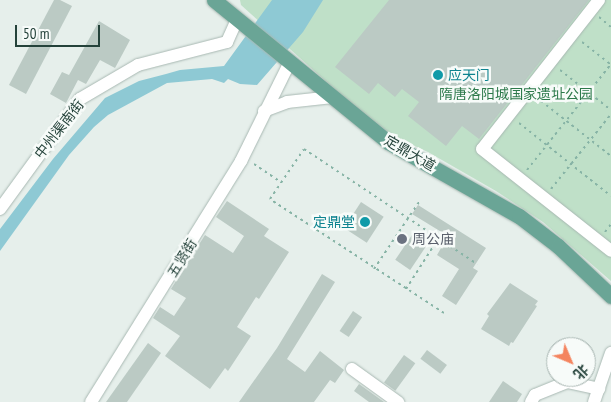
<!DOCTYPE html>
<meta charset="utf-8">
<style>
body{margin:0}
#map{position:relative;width:611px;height:402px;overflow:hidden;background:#e6efeb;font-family:"PT Sans Narrow","Noto Sans SC",sans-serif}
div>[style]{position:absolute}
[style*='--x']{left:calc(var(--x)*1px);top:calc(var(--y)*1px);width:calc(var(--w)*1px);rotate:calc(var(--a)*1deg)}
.green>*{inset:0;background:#bfe0c8}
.water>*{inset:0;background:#8ec9d4}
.building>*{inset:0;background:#bbcac4;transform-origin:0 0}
.path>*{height:2px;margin-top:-1px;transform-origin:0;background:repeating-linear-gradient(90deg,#86b3a5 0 2.5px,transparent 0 6.5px)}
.roads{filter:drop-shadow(0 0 1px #a8b8b2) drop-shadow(0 0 1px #a8b8b2)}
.minor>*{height:12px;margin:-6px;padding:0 6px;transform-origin:6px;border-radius:6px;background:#fff}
.major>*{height:15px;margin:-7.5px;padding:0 7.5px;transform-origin:7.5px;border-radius:7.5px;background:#6aa596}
.dots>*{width:14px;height:14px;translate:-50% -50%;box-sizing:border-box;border:2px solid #f7fbf9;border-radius:50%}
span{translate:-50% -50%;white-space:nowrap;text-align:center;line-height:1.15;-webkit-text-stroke:5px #f7fbf9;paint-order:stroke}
.culture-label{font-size:14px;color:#0d838f}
.left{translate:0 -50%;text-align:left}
.right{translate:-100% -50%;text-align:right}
.park-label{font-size:14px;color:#2d7a4b}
.street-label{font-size:14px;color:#24423a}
.worship-label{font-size:14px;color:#5b616d}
.north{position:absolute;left:546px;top:337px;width:50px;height:50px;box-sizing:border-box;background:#f7fbf9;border:1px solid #a3b1ad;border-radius:50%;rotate:135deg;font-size:14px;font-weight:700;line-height:20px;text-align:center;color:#24423a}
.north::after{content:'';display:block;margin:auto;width:18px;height:22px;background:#f4845f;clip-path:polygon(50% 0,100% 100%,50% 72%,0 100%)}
.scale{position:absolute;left:15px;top:25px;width:85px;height:22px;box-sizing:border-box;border:2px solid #24423a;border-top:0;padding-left:6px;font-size:15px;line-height:18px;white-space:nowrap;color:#24423a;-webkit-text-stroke:4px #f7fbf9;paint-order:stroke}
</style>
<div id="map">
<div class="green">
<div style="clip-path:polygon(240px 0,611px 0,611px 281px,543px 222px,496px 191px,428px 152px,393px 136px,339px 93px,241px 5px)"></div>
</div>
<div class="water">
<div style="clip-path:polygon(272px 0,323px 0,303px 32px,257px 85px,240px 84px,228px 79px,224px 83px,212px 79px,167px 83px,108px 115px,94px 127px,69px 155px,0 251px,0 229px,53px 159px,105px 98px,139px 81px,166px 74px,180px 70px,224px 66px)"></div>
</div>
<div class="building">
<div style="clip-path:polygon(54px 0,60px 0,72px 6px,26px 94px,9px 85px)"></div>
<div style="clip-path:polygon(389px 0,589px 0,479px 139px,462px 126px,446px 146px,408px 116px,419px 102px,402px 89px,395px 97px,378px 83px,369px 94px,335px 67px)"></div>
<div style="clip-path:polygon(99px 21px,130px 40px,115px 68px,100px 60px,86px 84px,78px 80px,66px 103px,50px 94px,62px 72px,69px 75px)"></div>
<div style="clip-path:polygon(227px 201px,269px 229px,264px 236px,289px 252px,259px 299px,256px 297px,237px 327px,251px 336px,228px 371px,225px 368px,210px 389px,165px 356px,180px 336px,153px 318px,160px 307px,174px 316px,186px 298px,171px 289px,205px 235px,233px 253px,244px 236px,216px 217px)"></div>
<div style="left:361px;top:202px;width:27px;height:31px;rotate:33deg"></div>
<div style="clip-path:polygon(418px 205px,486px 248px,473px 268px,478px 271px,456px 305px,442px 296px,459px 269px,437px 255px,448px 236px,412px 214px)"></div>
<div style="left:412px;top:235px;width:18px;height:30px;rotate:34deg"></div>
<div style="clip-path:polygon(322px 274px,335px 282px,287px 359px,305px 372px,320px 351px,344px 370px,335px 383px,330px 380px,314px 402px,239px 402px,277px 348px)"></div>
<div style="clip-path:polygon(510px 283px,538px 301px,535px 305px,537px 306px,513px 343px,511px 342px,509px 346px,481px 329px,489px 316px,487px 314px)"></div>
<div style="left:353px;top:311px;width:11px;height:24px;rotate:34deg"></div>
<div style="clip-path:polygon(148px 343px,161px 353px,127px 402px,106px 402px)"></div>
<div style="left:427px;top:350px;width:25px;height:11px;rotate:37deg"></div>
<div style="left:404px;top:355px;width:14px;height:34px;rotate:36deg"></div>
<div style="clip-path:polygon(503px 381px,522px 394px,517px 402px,489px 402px)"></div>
<div style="clip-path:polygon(359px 384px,384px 402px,369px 402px,354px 391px)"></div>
</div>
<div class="path">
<div style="--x:599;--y:17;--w:16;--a:40"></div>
<div style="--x:582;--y:42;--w:37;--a:38"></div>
<div style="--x:560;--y:70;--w:65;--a:38.1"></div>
<div style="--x:536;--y:97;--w:95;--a:38.2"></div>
<div style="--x:519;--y:123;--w:117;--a:38.4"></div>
<div style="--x:254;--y:164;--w:32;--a:34"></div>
<div style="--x:527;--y:170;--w:135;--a:-51.6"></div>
<div style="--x:551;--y:189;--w:96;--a:-51.3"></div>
<div style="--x:605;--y:232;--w:10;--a:-53"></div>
<div style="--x:374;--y:269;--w:81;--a:-56.1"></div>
<div style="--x:406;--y:289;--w:59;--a:-57.4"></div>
<div style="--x:444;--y:313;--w:208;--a:-146.8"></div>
<div style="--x:270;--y:199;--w:60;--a:-55.8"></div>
<div style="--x:304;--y:149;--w:208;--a:33.6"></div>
</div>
<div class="roads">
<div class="minor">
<div style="--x:599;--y:0;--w:189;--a:128.1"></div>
<div style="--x:482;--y:149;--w:164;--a:38.3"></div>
<div style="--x:264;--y:111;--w:25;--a:-21"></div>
<div style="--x:287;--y:102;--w:46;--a:-6.2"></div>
<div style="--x:0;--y:209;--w:136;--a:-54"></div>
<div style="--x:80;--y:99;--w:67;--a:-30.4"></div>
<div style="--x:138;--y:65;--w:92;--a:-14.5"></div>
<div style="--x:227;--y:42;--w:24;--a:-66"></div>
<div style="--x:352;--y:369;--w:57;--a:35.7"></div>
<div style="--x:91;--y:402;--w:284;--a:-58.1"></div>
<div style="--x:241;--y:161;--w:110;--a:-63.7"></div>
<div style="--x:531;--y:402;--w:8;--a:-60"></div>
<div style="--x:535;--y:395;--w:35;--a:-22"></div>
<div style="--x:567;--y:382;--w:33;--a:12"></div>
<div style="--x:594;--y:402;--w:52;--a:-70.9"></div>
</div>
<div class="major">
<div style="--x:214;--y:0;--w:225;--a:39.2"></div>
<div style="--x:388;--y:142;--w:150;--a:29.5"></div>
<div style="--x:519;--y:216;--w:49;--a:37.6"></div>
<div style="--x:558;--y:246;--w:73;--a:43.3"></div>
</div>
</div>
<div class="dots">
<div style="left:438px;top:75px;background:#0f9aa8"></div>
<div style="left:365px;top:222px;background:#0f9aa8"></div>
<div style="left:402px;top:239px;background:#6b7280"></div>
</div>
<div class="culture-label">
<span class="left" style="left:448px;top:75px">应天门</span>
<span class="right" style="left:355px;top:222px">定鼎堂</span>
</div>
<div class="park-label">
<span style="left:516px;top:94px">隋唐洛阳城国家遗址公园</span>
</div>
<div class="street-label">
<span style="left:59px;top:129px;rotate:-52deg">中州渠南街</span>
<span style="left:410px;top:153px;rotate:30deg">定鼎大道</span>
<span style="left:182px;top:258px;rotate:-58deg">五贤街</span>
</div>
<div class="worship-label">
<span class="left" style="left:412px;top:239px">周公庙</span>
</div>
<div class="north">北</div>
<div class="scale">50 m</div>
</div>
